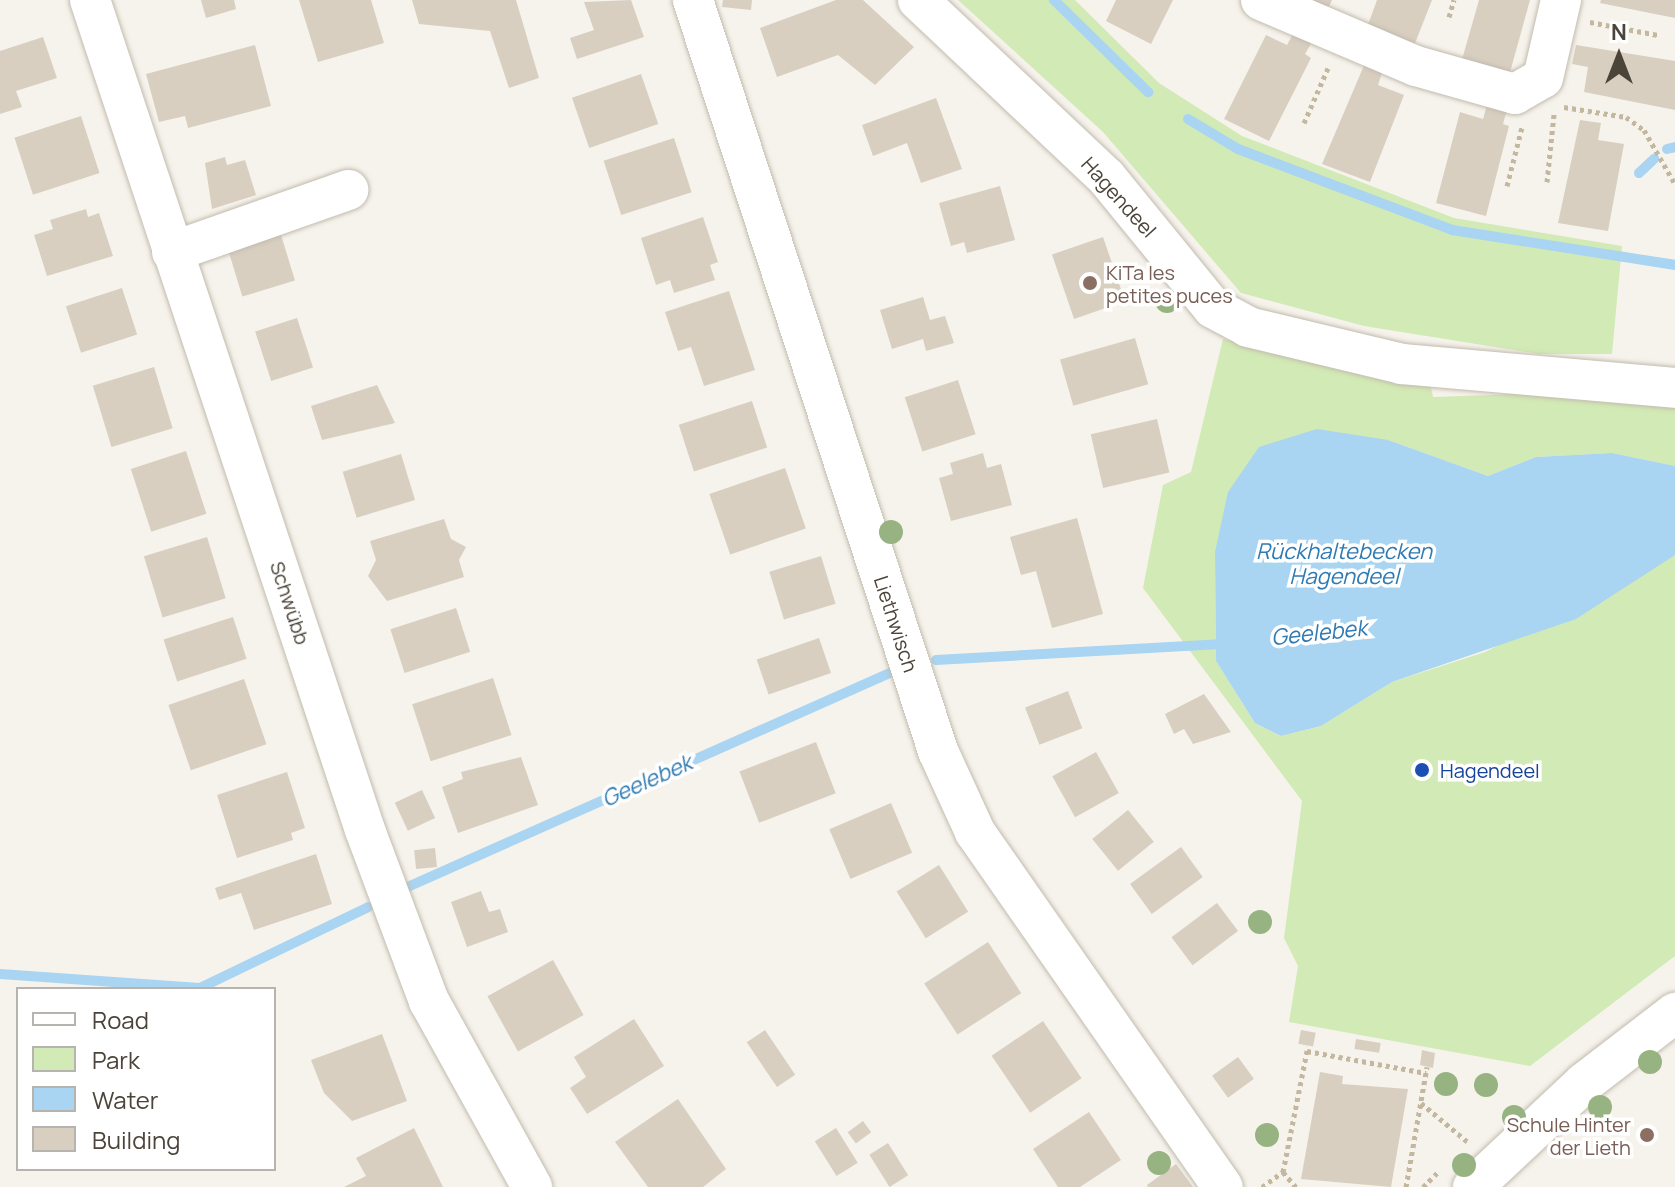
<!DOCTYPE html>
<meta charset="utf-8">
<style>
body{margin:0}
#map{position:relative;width:1675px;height:1187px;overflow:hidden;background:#f6f3ec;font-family:Manrope,sans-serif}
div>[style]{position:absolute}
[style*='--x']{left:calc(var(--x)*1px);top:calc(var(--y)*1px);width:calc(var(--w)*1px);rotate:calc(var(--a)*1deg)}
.green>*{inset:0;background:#d2eab5}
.water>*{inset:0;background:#a9d4f2}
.stream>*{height:10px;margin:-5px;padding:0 5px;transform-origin:5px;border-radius:5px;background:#a9d4f2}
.building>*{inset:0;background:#d8cfc1;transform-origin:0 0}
.path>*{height:5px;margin-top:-2.5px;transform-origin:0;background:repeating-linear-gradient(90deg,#c4b79f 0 4px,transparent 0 8px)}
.roads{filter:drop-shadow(0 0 2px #c2bbae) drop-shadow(0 0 2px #c2bbae)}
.minor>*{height:40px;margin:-20px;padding:0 20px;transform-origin:20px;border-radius:20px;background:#fff}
.trees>*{width:24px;height:24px;margin:-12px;border-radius:50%;background:#97b381}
.dots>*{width:22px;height:22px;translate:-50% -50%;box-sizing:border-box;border:4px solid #fff;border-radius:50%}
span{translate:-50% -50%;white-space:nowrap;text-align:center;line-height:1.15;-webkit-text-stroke:7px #fff;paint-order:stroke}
.street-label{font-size:20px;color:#4b4439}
.education-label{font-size:20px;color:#785e54}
.left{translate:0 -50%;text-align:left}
.right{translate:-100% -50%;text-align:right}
.transit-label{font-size:20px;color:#164399}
.water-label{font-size:22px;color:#2e7ab2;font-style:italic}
.legend{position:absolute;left:16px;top:987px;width:260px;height:184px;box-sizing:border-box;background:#fff;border:2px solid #b7b4b0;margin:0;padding:10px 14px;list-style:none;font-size:24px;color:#4b4439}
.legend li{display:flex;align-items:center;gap:16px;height:40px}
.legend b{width:40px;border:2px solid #b7b4b0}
.north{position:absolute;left:1579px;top:16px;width:80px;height:80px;-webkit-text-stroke:6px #fff;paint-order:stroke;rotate:0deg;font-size:22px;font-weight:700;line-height:32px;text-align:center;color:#4b4439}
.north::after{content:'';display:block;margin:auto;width:28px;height:36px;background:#4b4439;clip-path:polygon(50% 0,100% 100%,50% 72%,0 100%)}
</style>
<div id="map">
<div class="green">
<div style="clip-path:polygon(958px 0,1075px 0,1159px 83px,1242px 136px,1454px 218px,1622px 246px,1612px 354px,1539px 354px,1364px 326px,1241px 293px,1103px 132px)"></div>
<div style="clip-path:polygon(1223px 339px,1430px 382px,1433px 397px,1637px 390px,1675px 399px,1675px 466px,1612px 453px,1536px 457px,1488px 476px,1388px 440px,1215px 552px,1216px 661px,1255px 723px,1281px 736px,1321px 726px,1392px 682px,1485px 652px,1675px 555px,1675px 956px,1530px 1066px,1289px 1022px,1298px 966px,1284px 938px,1302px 801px,1143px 588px,1163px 485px,1191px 472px)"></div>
</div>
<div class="water">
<div style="clip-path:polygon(1317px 429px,1388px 440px,1488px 476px,1536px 457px,1612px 453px,1675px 466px,1675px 555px,1576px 619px,1392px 682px,1321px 726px,1281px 736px,1255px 723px,1216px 661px,1215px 552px,1228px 492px,1259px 447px)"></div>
</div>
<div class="stream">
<div style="--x:1054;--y:0;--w:132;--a:44.4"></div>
<div style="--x:1188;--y:119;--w:58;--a:31"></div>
<div style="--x:1238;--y:149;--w:229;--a:20.7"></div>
<div style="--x:1452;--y:230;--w:226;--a:8.9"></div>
<div style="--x:1667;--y:149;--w:8;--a:-14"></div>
<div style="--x:1639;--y:173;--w:21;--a:-43"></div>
<div style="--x:936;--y:660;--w:289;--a:-3.2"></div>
<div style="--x:403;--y:889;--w:535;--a:-23.93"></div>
<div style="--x:0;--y:974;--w:200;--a:4"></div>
<div style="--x:200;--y:988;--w:187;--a:-25.7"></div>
</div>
<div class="building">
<div style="clip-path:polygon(201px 0,234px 0,236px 9px,206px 18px)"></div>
<div style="clip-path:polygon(299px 0,371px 0,384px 43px,318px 62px)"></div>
<div style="clip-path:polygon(412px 0,516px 0,539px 78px,509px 88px,490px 31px,419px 24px)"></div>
<div style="clip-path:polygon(631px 0,644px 37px,577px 59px,570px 38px,594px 30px,584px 2px)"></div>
<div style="clip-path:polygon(723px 0,752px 0,751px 10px,722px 7px)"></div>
<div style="clip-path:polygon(836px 0,863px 0,914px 47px,875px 85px,838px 55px,777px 77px,760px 28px)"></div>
<div style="clip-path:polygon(1116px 0,1173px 0,1151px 44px,1106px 21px)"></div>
<div style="clip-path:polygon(1294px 0,1332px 0,1325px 15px)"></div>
<div style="clip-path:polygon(1377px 0,1432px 0,1412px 51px,1365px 33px)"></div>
<div style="clip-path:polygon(1479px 0,1530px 0,1509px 76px,1461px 63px)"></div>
<div style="clip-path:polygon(1601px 0,1675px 0,1675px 18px,1600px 3px)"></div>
<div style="clip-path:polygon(1294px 32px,1312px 42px,1305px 54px,1311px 58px,1269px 141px,1224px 119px,1266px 35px,1287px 45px)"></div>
<div style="clip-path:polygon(43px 37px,57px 78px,16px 91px,22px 107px,0 114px,0 51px)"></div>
<div style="clip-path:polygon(255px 45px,271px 106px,188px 128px,185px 116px,159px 122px,146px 74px)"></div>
<div style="clip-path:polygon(1576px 45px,1675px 61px,1675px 110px,1584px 92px,1588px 67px,1572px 64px)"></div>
<div style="clip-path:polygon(1365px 63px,1383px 70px,1378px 85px,1404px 95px,1370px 182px,1322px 164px)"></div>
<div style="left:641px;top:74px;width:53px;height:73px;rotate:71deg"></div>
<div style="clip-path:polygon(936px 98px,962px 169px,921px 183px,907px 143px,873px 156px,862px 125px)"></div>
<div style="clip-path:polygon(1487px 105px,1507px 110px,1503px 124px,1509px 126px,1486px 216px,1436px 203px,1460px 112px,1483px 119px)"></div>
<div style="left:81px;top:116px;width:60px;height:70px;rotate:72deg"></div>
<div style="clip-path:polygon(1580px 120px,1601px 123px,1598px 140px,1624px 144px,1608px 231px,1558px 223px)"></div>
<div style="left:674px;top:138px;width:57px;height:74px;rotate:72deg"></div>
<div style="clip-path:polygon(225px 157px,227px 165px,245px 160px,256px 195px,212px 209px,205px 163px)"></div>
<div style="clip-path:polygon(1000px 186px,1015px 240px,967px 253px,964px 242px,951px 246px,939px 203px)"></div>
<div style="clip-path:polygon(86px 209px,88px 217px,99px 213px,113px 256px,47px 276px,34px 235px,53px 229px,50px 220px)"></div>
<div style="clip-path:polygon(703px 217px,718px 262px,710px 265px,715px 280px,674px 293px,670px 280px,656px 285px,641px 238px)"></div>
<div style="left:278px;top:225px;width:58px;height:55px;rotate:73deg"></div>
<div style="left:1103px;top:237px;width:68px;height:54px;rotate:71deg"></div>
<div style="left:122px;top:288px;width:49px;height:59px;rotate:72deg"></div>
<div style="clip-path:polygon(729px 291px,755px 370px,704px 386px,691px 347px,678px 351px,665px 312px)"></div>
<div style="clip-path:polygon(923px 297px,930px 320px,945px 316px,954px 343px,926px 351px,923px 339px,892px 349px,880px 310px)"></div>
<div style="left:297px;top:318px;width:52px;height:44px;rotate:72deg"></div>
<div style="left:1135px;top:338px;width:48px;height:78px;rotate:74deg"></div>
<div style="left:154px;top:367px;width:64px;height:64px;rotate:73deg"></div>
<div style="left:958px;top:380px;width:57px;height:56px;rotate:72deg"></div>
<div style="clip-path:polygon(377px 385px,395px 423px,322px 440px,311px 406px)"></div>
<div style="left:752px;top:401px;width:49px;height:77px;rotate:72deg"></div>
<div style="left:1157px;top:419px;width:55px;height:68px;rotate:77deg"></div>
<div style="left:186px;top:451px;width:66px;height:58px;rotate:72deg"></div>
<div style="clip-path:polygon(983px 453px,987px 468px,1001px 464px,1012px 505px,951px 521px,939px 478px,953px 474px,950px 463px)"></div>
<div style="left:401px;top:454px;width:48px;height:61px;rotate:73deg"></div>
<div style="left:785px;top:468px;width:64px;height:80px;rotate:71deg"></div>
<div style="clip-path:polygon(1077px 518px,1103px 614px,1052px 628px,1036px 571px,1021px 575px,1010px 537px)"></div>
<div style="clip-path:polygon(444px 519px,451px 539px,466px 547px,459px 560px,464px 577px,387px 601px,368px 576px,376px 560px,370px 541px)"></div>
<div style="left:207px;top:537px;width:64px;height:66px;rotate:73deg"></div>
<div style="left:821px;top:556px;width:50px;height:54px;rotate:73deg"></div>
<div style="left:456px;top:608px;width:46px;height:69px;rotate:72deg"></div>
<div style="left:233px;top:617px;width:44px;height:73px;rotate:72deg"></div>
<div style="left:819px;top:638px;width:37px;height:66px;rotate:71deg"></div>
<div style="left:493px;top:678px;width:60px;height:85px;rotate:72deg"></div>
<div style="left:244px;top:679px;width:69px;height:80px;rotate:71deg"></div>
<div style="left:1068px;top:691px;width:40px;height:46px;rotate:69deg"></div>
<div style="clip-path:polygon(1204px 694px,1231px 732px,1193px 744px,1184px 729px,1174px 734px,1165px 714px)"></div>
<div style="left:816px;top:742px;width:55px;height:82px;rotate:69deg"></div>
<div style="left:1096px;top:752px;width:47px;height:50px;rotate:61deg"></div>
<div style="clip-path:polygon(521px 757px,538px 805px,458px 833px,442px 787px,463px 779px,461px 772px)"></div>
<div style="clip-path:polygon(287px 772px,305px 828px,291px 833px,293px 840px,237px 858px,217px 795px)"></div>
<div style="left:422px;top:790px;width:31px;height:30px;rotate:65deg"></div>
<div style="left:891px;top:803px;width:54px;height:67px;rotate:67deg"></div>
<div style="left:1128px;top:810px;width:41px;height:46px;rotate:51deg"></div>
<div style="left:1181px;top:847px;width:37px;height:63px;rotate:54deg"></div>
<div style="left:435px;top:848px;width:19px;height:21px;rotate:84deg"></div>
<div style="clip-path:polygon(316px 854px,332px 904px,254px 930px,241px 893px,219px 900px,215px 888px)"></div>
<div style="left:939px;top:865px;width:55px;height:50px;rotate:58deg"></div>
<div style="clip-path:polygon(481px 891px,489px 912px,500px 909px,508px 932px,467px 947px,451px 902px)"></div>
<div style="left:1217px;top:903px;width:35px;height:57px;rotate:53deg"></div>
<div style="left:988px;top:942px;width:61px;height:76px;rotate:57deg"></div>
<div style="left:553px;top:960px;width:63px;height:75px;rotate:61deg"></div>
<div style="clip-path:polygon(634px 1019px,664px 1066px,587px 1114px,570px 1088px,586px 1077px,574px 1057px)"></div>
<div style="left:1043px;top:1021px;width:69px;height:62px;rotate:56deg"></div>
<div style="left:765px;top:1030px;width:54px;height:22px;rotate:56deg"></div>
<div style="left:1301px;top:1030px;width:15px;height:14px;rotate:11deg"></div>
<div style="clip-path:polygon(382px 1034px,407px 1101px,352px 1121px,324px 1093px,311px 1060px)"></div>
<div style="left:1356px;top:1039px;width:25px;height:10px;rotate:9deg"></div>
<div style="clip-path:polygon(1422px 1050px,1435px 1053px,1433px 1068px,1420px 1065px)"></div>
<div style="left:1238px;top:1057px;width:27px;height:32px;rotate:54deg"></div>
<div style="clip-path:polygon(1320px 1072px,1343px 1076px,1342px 1084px,1408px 1089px,1391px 1187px,1301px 1179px)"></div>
<div style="clip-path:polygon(678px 1099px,726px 1169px,703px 1187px,648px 1187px,615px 1142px)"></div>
<div style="clip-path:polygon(1089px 1112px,1121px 1160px,1080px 1187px,1058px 1187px,1033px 1149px)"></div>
<div style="left:863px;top:1121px;width:14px;height:19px;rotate:54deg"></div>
<div style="clip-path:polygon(414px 1128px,443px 1187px,344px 1187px,366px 1176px,356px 1158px)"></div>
<div style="left:836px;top:1128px;width:41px;height:25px;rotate:58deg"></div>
<div style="left:888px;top:1143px;width:38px;height:22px;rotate:58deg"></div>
<div style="clip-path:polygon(1176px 1164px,1193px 1187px,1148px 1187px,1147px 1185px)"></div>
</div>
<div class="path">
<div style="--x:1449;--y:17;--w:18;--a:-74"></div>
<div style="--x:1590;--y:22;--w:69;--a:10.8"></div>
<div style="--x:1564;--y:107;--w:63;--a:9.2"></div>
<div style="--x:1626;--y:117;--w:22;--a:36"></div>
<div style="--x:1644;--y:130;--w:62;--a:60.1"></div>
<div style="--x:1304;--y:123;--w:60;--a:-66.4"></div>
<div style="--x:1547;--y:182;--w:68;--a:-84.1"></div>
<div style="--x:1507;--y:186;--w:61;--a:-75.7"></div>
<div style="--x:1307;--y:1051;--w:121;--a:10.5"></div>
<div style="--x:1421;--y:1103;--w:62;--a:39.8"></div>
<div style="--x:1283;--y:1172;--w:20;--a:49"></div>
<div style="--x:1262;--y:1187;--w:26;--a:-36"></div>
<div style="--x:1283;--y:1172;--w:128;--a:-78.8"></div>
<div style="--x:1406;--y:1187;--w:122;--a:-80.1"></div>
<div style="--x:1423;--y:1187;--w:23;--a:-45"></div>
</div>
<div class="roads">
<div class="minor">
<div style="--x:90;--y:0;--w:874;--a:71.67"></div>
<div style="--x:365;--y:830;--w:183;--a:69.5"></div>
<div style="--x:429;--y:1001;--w:213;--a:61"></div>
<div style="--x:693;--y:0;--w:790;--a:71.93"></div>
<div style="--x:938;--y:751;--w:89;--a:65.4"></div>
<div style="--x:975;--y:832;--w:433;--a:55.1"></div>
<div style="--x:918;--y:0;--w:258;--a:43.3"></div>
<div style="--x:1106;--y:177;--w:169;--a:50.8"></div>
<div style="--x:1213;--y:308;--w:40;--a:28"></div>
<div style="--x:1248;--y:327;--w:158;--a:13.5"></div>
<div style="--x:1402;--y:364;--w:274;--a:5"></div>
<div style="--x:1261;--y:0;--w:168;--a:23.1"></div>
<div style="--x:1416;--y:66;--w:103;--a:15.8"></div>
<div style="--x:1515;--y:94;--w:32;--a:-30"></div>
<div style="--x:1543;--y:78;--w:80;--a:-77"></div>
<div style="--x:172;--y:252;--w:187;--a:-19.4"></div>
<div style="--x:1473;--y:1187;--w:152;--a:-43.1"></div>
<div style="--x:1584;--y:1083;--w:115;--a:-37.6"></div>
</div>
</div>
<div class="trees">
<div style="left:1167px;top:301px"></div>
<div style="left:891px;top:532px"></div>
<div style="left:1260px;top:922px"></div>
<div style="left:1650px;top:1062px"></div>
<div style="left:1446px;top:1084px"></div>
<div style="left:1486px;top:1085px"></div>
<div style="left:1600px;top:1107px"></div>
<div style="left:1514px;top:1117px"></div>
<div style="left:1267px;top:1135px"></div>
<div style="left:1159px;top:1163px"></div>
<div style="left:1464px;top:1165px"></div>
</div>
<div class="dots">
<div style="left:1090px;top:283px;background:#8d6e63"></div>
<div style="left:1422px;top:770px;background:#1a4fb4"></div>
<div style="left:1647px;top:1135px;background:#8d6e63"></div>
</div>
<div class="street-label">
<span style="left:1119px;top:197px;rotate:48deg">Hagendeel</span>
<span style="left:290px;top:603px;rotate:72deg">Schwübb</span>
<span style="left:896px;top:624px;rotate:72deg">Liethwisch</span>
</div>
<div class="education-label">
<span class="left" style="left:1106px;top:284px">KiTa les<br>petites puces</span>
<span class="right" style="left:1631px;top:1136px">Schule Hinter<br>der Lieth</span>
</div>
<div class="transit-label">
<span class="left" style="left:1440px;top:770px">Hagendeel</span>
</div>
<div class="water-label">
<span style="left:1344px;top:564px">Rückhaltebecken<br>Hagendeel</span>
<span style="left:1319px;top:633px;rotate:-6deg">Geelebek</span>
<span style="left:647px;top:781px;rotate:-24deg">Geelebek</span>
</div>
<ul class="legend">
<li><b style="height:10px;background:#fff"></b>Road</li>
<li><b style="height:22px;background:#d2eab5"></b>Park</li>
<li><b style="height:22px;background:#a9d4f2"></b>Water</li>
<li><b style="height:22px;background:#d8cfc1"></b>Building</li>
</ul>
<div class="north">N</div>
</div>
